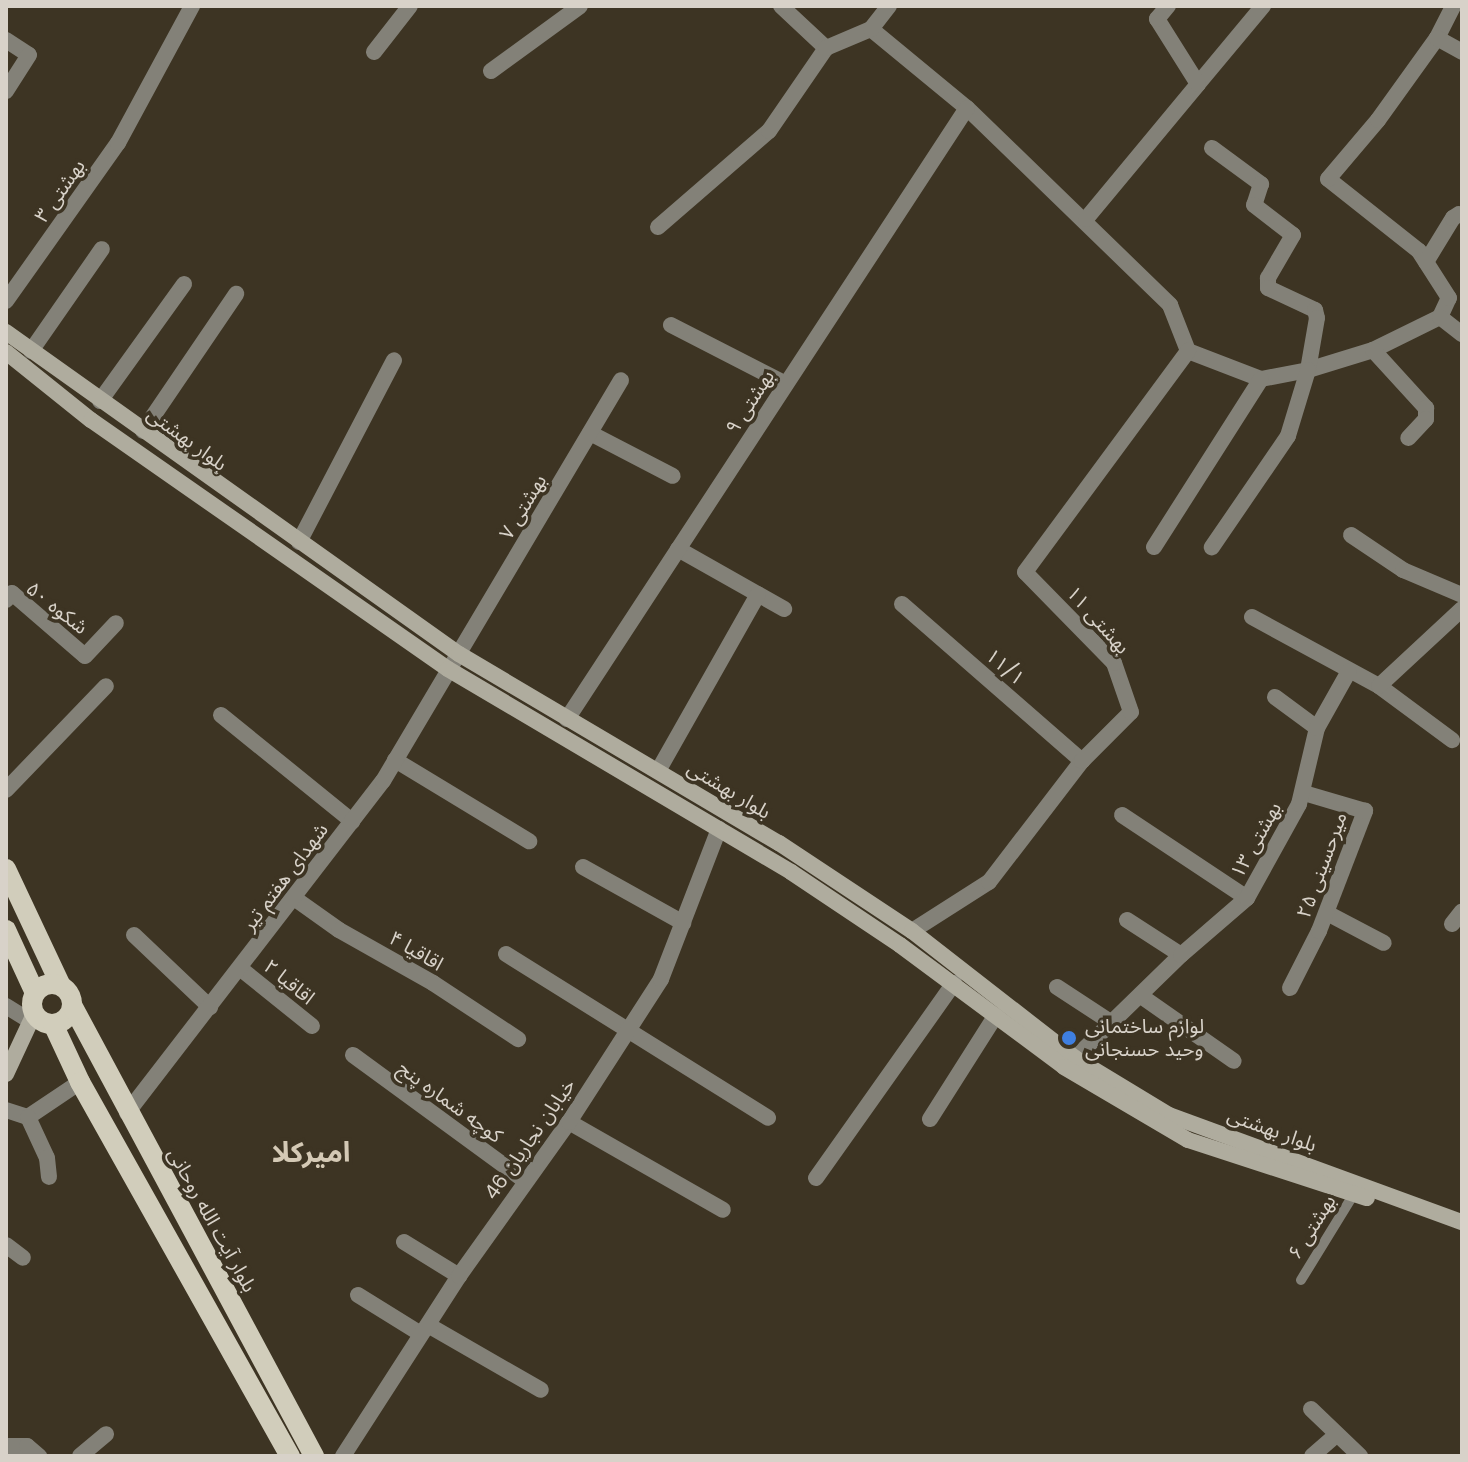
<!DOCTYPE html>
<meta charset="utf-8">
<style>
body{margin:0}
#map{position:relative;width:1468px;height:1462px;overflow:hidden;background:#3d3423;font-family:Poppins,"Noto Sans Arabic",sans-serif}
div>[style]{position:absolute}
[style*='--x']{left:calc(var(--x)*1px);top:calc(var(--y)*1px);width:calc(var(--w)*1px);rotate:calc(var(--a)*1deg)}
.service>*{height:10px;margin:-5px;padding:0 5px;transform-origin:5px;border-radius:5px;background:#838178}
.minor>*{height:16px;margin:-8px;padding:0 8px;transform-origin:8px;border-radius:8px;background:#838178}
.secondary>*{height:16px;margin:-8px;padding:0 8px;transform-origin:8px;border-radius:8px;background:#afac9e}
.primary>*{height:20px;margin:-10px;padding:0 10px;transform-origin:10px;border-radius:10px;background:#d1cdbb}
.primary>.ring{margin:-10px;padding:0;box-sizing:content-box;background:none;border:20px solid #d1cdbb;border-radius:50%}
.dots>*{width:22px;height:22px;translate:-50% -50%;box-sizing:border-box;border:4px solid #3d3423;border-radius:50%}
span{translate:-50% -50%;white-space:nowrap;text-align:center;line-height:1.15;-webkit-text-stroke:7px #3d3423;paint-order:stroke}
.street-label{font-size:20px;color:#d8d2c9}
.poi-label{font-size:20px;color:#d8d2c9}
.left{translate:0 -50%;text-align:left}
.district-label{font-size:28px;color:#d4c9b5;font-weight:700}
.frame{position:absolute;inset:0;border:8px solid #d8d2c9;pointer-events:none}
</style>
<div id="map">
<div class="service">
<div style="--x:1301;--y:1280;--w:101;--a:-58.4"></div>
</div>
<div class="minor">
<div style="--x:781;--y:6;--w:62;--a:43"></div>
<div style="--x:871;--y:29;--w:124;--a:39.5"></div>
<div style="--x:967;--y:108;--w:283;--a:44.1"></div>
<div style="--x:1170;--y:305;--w:49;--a:68.6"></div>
<div style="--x:1188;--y:351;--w:78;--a:21"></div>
<div style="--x:1261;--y:379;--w:48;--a:-10.8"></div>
<div style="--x:1308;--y:370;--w:68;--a:-17.1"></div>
<div style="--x:1373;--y:350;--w:75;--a:-26.2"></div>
<div style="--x:1440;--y:317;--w:21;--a:-65"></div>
<div style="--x:1449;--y:298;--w:56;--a:-122.6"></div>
<div style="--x:1419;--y:251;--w:116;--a:-141.6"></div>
<div style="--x:1328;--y:179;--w:77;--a:-49.7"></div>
<div style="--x:1378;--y:120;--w:101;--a:-54.3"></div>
<div style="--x:1437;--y:38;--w:36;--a:-63"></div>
<div style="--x:1437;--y:38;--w:29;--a:29"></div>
<div style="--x:6;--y:40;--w:27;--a:33"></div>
<div style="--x:29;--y:55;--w:43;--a:122.6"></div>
<div style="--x:374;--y:52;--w:58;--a:-52"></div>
<div style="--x:491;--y:71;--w:110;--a:-36.1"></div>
<div style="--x:1198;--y:84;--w:102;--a:-50.2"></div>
<div style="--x:1212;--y:148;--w:61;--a:36.3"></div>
<div style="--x:1261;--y:184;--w:22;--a:108"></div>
<div style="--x:1254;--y:205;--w:49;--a:37.6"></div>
<div style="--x:1293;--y:235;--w:50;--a:120.2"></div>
<div style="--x:1268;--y:278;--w:10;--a:90"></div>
<div style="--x:1268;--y:288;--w:52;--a:25.1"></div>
<div style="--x:1315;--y:310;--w:8;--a:76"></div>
<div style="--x:1317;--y:318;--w:53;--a:99.8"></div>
<div style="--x:1308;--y:370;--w:69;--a:106.9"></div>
<div style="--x:1288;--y:436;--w:135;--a:124.4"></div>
<div style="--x:1086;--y:219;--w:175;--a:-50.3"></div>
<div style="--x:1198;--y:84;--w:77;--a:-122.2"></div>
<div style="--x:1157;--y:19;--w:17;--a:-50"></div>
<div style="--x:658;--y:227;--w:147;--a:-40.9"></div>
<div style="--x:769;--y:131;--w:101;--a:-55.5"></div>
<div style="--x:826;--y:48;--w:49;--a:-22.9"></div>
<div style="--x:871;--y:29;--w:29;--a:-52"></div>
<div style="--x:1426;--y:262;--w:52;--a:-58.5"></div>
<div style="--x:1453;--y:218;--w:7;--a:-34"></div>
<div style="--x:6;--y:301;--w:194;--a:-54.7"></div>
<div style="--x:118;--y:143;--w:156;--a:-61.6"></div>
<div style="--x:1440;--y:317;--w:28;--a:38"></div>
<div style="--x:671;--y:325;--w:129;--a:27.2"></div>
<div style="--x:1373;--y:350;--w:79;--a:47.6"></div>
<div style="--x:1426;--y:408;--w:11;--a:90"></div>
<div style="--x:1426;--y:419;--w:26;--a:133"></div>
<div style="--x:31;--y:351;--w:124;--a:-55.2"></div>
<div style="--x:100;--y:401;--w:144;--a:-54.3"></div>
<div style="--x:143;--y:431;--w:166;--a:-55.8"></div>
<div style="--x:590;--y:433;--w:93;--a:27.4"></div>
<div style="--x:1351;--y:535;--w:63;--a:33.9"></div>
<div style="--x:1403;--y:570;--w:64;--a:23"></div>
<div style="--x:299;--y:542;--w:205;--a:-62.4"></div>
<div style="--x:1154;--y:547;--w:199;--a:-57.5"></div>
<div style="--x:678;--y:549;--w:122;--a:29.5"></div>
<div style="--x:6;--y:600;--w:9;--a:-49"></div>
<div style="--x:12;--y:593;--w:96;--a:40.8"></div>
<div style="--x:85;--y:656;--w:45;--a:-46.8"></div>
<div style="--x:902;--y:604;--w:239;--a:41.1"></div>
<div style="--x:1252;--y:617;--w:145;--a:28.5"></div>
<div style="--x:1379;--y:686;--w:91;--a:36.5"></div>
<div style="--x:1379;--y:686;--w:113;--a:-42.9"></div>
<div style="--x:1275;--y:697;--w:52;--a:36.4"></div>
<div style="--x:221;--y:715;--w:169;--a:39"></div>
<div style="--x:567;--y:719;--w:730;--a:-56.79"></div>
<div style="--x:395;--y:760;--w:157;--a:31.2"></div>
<div style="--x:658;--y:771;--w:203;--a:-60.5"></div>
<div style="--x:6;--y:790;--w:144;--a:-46.1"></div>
<div style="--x:1122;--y:815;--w:150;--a:33.6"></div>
<div style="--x:583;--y:867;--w:115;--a:29.2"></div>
<div style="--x:294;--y:898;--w:55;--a:35.4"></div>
<div style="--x:339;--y:930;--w:108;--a:29.4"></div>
<div style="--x:433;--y:983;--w:102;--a:33.4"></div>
<div style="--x:1327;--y:913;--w:64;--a:27.8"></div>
<div style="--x:1127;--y:920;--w:64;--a:32.9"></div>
<div style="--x:1452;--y:924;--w:16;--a:-52"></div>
<div style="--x:912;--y:931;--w:91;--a:-32.5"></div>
<div style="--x:989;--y:882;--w:153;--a:-52.5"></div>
<div style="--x:1082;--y:761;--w:69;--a:-45"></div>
<div style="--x:1131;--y:712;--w:52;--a:-109.1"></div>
<div style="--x:1114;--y:663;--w:127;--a:-134.4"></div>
<div style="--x:1025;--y:572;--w:275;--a:-53.6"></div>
<div style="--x:134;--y:935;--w:105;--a:43.5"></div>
<div style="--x:506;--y:954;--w:309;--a:32"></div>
<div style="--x:241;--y:969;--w:91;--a:38.8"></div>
<div style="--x:1057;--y:987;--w:66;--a:33.2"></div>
<div style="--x:1290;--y:988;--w:64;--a:-63"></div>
<div style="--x:1319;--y:931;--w:129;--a:-69"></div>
<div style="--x:1365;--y:811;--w:64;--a:-163.6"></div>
<div style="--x:1141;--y:996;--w:113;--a:35"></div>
<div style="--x:6;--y:1006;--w:28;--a:32"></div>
<div style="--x:353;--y:1055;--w:213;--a:36.2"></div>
<div style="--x:1075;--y:1058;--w:148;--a:-44.2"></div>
<div style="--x:1181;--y:955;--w:87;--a:-40.8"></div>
<div style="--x:1247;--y:898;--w:107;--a:-61"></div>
<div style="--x:1299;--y:804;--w:78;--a:-76.7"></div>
<div style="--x:1317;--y:728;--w:65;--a:-60.7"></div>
<div style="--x:6;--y:1110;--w:23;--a:18"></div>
<div style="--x:28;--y:1117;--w:63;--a:-33.9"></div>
<div style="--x:127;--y:1113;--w:419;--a:-52.4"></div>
<div style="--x:383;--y:781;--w:466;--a:-59.3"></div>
<div style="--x:28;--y:1117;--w:45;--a:65.1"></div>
<div style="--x:47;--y:1158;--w:19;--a:84"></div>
<div style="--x:930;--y:1119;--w:123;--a:-57.6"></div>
<div style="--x:569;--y:1122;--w:177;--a:29.7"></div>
<div style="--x:816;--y:1178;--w:239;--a:-54.7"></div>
<div style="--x:404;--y:1242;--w:65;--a:31.7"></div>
<div style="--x:6;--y:1245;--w:21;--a:37"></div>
<div style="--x:358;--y:1295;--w:74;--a:31.8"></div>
<div style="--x:428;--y:1325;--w:130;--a:29.9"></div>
<div style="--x:1311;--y:1409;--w:68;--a:43.8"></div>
<div style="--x:6;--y:1446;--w:21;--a:0"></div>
<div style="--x:27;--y:1446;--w:16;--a:40"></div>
<div style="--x:80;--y:1456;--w:34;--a:-40"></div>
<div style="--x:343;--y:1456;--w:214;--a:-57.2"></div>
<div style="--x:459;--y:1276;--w:189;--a:-54.5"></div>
<div style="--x:569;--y:1122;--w:170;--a:-57.2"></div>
<div style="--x:661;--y:979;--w:161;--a:-68.9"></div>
<div style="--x:1312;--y:1456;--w:32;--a:-41"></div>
</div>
<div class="secondary">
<div style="--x:6;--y:332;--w:556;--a:35.41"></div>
<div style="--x:459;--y:654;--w:372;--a:30.6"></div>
<div style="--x:779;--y:843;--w:159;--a:33.5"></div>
<div style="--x:912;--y:931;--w:207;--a:37.9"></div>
<div style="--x:1075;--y:1058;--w:110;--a:31.2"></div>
<div style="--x:1169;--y:1115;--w:312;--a:20.1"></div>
<div style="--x:6;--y:352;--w:109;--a:38.7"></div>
<div style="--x:91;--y:420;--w:435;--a:34.9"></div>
<div style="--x:448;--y:669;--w:399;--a:30.6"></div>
<div style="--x:791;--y:872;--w:131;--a:33.8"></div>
<div style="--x:900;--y:945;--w:204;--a:36.6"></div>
<div style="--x:1064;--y:1067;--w:144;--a:30.5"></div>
<div style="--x:1188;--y:1140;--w:188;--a:18"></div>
<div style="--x:6;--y:1074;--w:66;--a:-65"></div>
</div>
<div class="primary">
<div style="--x:6;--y:869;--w:129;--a:64.8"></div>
<div style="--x:6;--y:930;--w:69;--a:65.3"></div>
<div class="ring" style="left:32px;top:984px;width:20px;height:20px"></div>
<div style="--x:72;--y:1005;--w:512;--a:61.78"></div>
<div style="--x:53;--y:1024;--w:64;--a:65"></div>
<div style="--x:80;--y:1082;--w:429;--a:60.7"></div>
</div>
<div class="dots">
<div style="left:1069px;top:1038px;background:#3f7fe0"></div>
</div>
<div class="street-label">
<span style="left:60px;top:191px;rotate:-55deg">بهشتی ۳</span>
<span style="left:750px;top:402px;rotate:-57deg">بهشتی ۹</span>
<span style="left:187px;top:439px;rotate:36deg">بلوار بهشتی</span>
<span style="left:523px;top:507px;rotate:-59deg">بهشتی ۷</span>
<span style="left:57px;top:608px;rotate:38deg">شکوه ۵۰</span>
<span style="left:1098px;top:620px;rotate:48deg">بهشتی ۱۱</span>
<span style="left:1005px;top:667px;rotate:41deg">۱۱/۱</span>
<span style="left:729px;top:790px;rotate:31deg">بلوار بهشتی</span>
<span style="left:1256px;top:840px;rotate:-61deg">بهشتی ۱۳</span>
<span style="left:1322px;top:865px;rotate:-70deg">میرحسینی ۲۵</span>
<span style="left:285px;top:877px;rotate:-53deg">شهدای هفتم تیر</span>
<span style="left:416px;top:951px;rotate:30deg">اقاقیا ۴</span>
<span style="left:289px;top:982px;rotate:39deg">اقاقیا ۲</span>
<span style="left:450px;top:1102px;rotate:36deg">کوچه شماره پنج</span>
<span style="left:1272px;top:1130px;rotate:20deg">بلوار بهشتی</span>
<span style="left:530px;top:1139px;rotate:-55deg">خیابان نجاریان 46</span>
<span style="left:212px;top:1220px;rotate:61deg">بلوار آیت الله روحانی</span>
<span style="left:1312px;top:1227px;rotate:-58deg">بهشتی ۶</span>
</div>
<div class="poi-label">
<span class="left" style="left:1085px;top:1038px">لوازم ساختمانی<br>وحید حسنجانی</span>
</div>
<div class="district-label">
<span style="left:311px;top:1153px">امیرکلا</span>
</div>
<div class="frame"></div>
</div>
